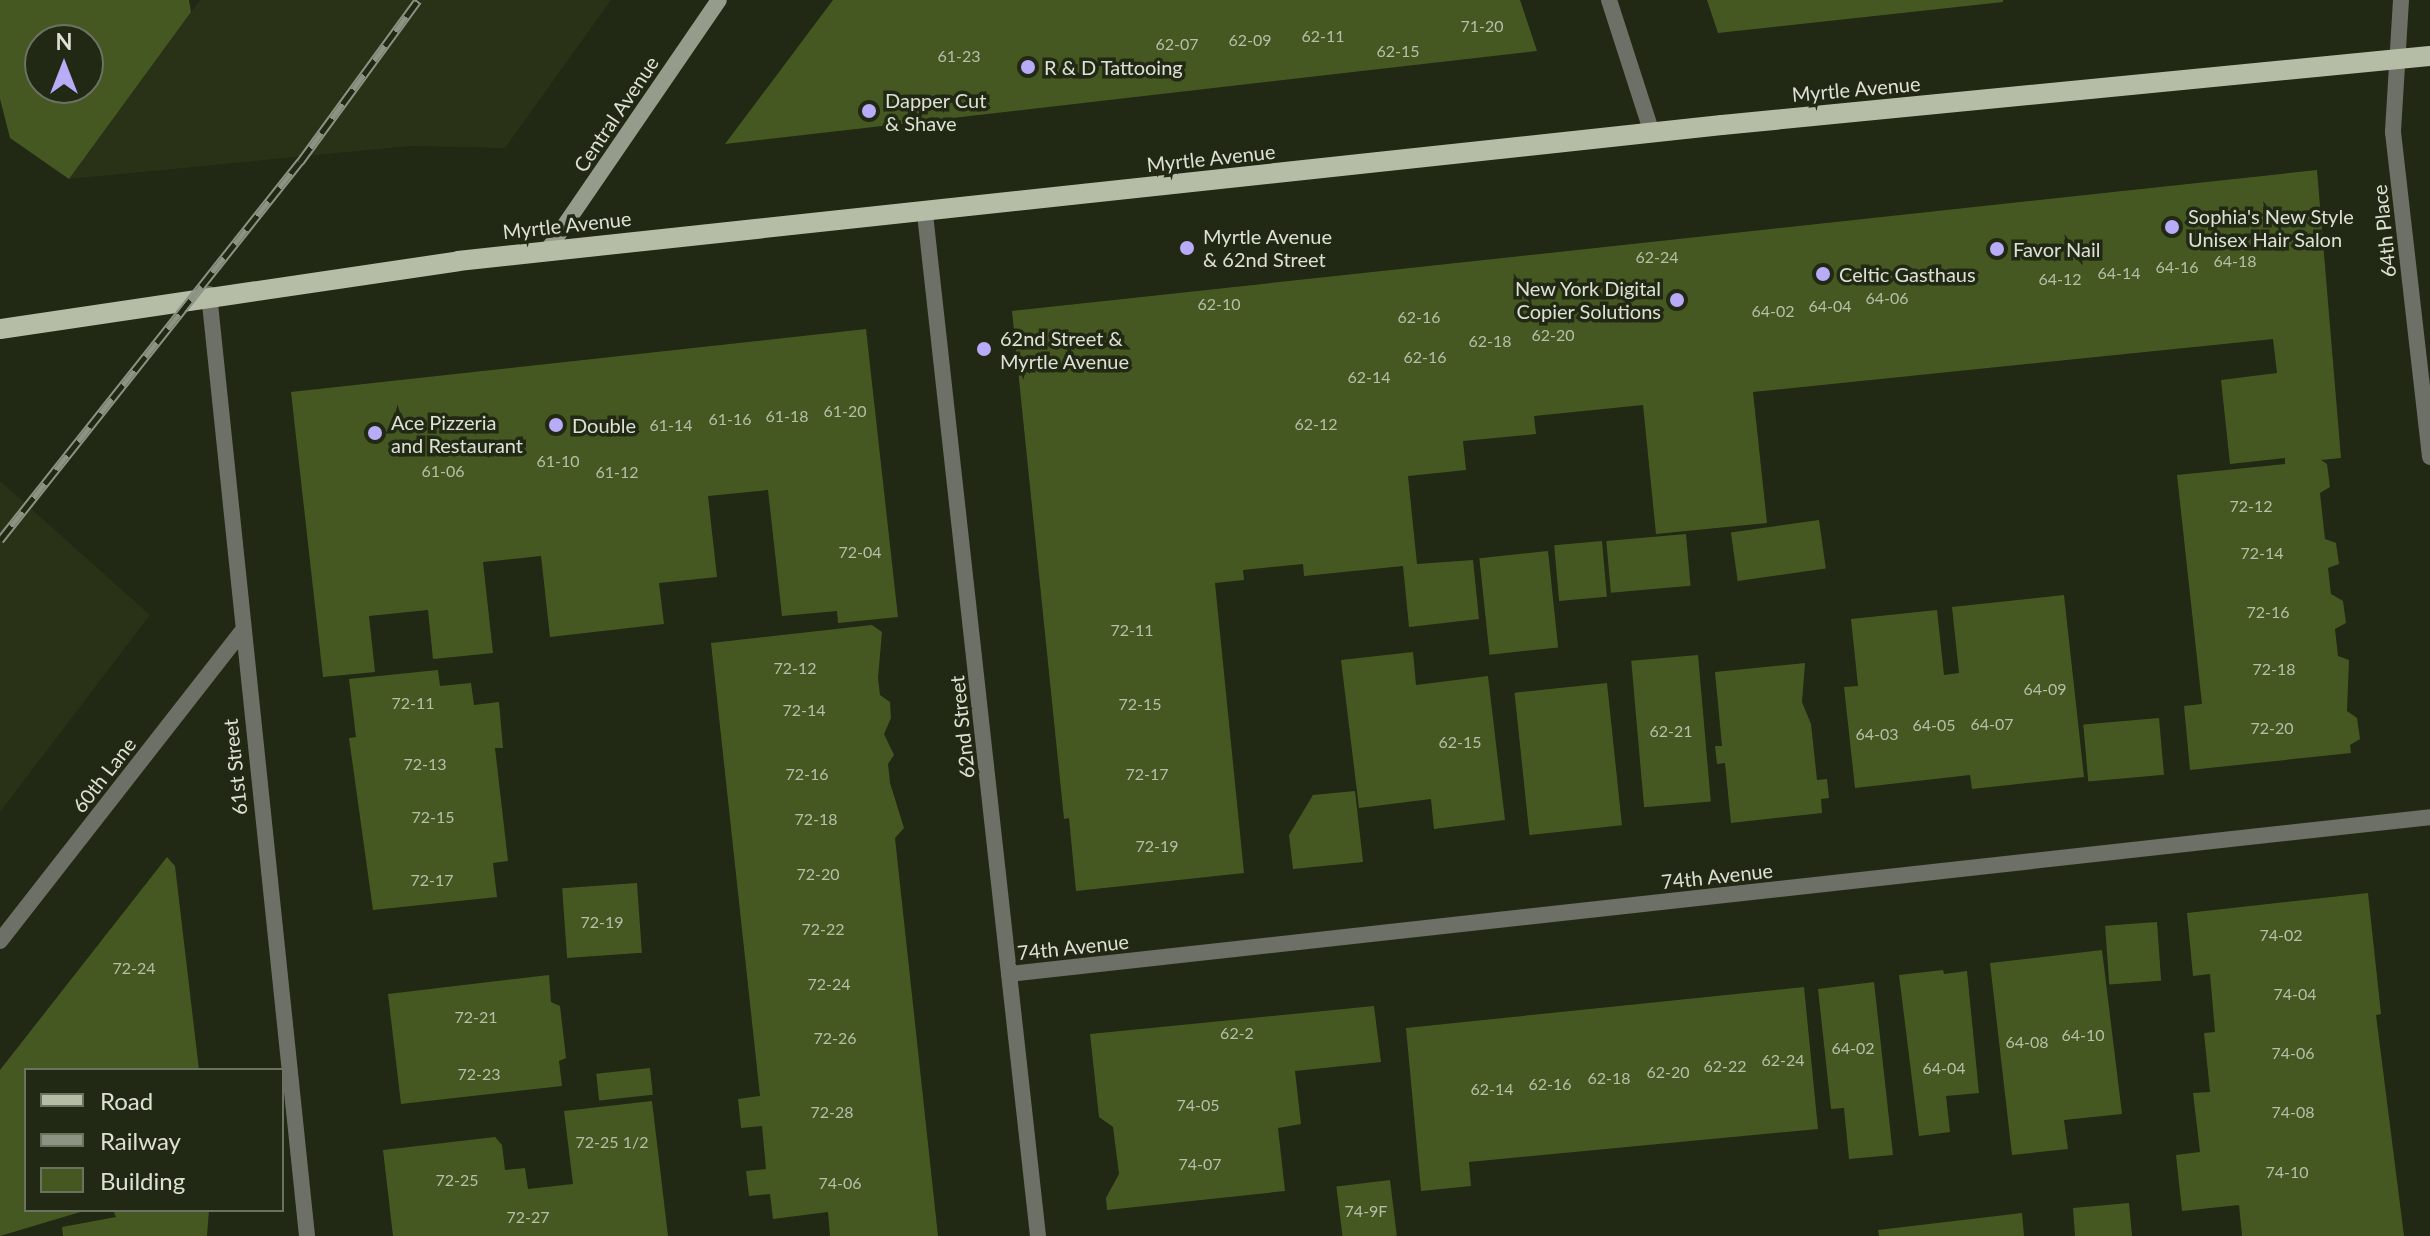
<!DOCTYPE html>
<style>
body{margin:0}
#map{position:relative;width:2430px;height:1236px;overflow:hidden;background:#212813;font-family:Lato,sans-serif}
div>[style]{position:absolute}
[style*='--x']{left:calc(var(--x)*1px);top:calc(var(--y)*1px);width:calc(var(--w)*1px);rotate:calc(var(--a)*1deg)}
.built>*{inset:0;background:#293217}
.building>*{inset:0;background:#465822;transform-origin:0 0}
.street>*{height:16px;margin:-8px;padding:0 8px;transform-origin:8px;border-radius:8px;background:#6c7066}
.secondary>*{height:16px;margin:-8px;padding:0 8px;transform-origin:8px;border-radius:8px;background:#959c8b}
.primary>*{height:20px;margin:-10px;padding:0 10px;transform-origin:10px;border-radius:10px;background:#b5bda7}
.rail>*{height:9px;margin-top:-4.5px;transform-origin:0;background:repeating-linear-gradient(90deg,#212813 0 18px,#8d9383 0 36px);box-sizing:border-box;border-block:2px solid #8d9383}
.dots>*{width:22px;height:22px;translate:-50% -50%;box-sizing:border-box;border:4px solid #212813;border-radius:50%}
span{translate:-50% -50%;white-space:nowrap;text-align:center;line-height:1.15;-webkit-text-stroke:7px #212813;paint-order:stroke}
.number-label{font-size:16px;color:#b6bfa8}
.number-label span{-webkit-text-stroke-width:0}
.poi-label{font-size:20px;color:#dce1d4}
.left{translate:0 -50%;text-align:left}
.right{translate:-100% -50%;text-align:right}
.street-label{font-size:20px;color:#dce1d4}
.legend{position:absolute;left:24px;top:1068px;width:260px;height:144px;box-sizing:border-box;background:#212813;border:2px solid #6c7260;margin:0;padding:10px 14px;list-style:none;font-size:24px;color:#dce1d4}
.legend li{display:flex;align-items:center;gap:16px;height:40px}
.legend b{width:40px;border:2px solid #6c7260}
.north{position:absolute;left:24px;top:24px;width:80px;height:80px;box-sizing:border-box;background:#212813;border:2px solid #6c7260;border-radius:50%;rotate:0deg;font-size:22px;font-weight:700;line-height:32px;text-align:center;color:#dce1d4}
.north::after{content:'';display:block;margin:auto;width:28px;height:36px;background:#b8abf7;clip-path:polygon(50% 0,100% 100%,50% 72%,0 100%)}
</style>
<div id="map">
<div class="built">
<div style="clip-path:polygon(200px 0,611px 0,505px 148px,410px 146px,69px 179px)"></div>
<div style="clip-path:polygon(0 481px,150px 615px,0 812px)"></div>
</div>
<div class="building">
<div style="clip-path:polygon(evenodd,0 0,189px 0,191px 12px,69px 179px,10px 138px,0 99px,0 0,40px 40px,88px 40px,88px 88px,40px 88px,40px 40px)"></div>
<div style="clip-path:polygon(833px 0,1520px 0,1537px 51px,725px 144px)"></div>
<div style="clip-path:polygon(1707px 0,2003px 0,2003px 2px,1718px 33px)"></div>
<div style="clip-path:polygon(2317px 170px,2341px 458px,2321px 460px,2327px 464px,2330px 487px,2320px 493px,2325px 539px,2336px 543px,2339px 564px,2328px 568px,2331px 594px,2343px 601px,2346px 623px,2335px 629px,2338px 656px,2349px 660px,2347px 711px,2357px 718px,2360px 739px,2350px 745px,2351px 753px,2190px 770px,2184px 706px,2202px 704px,2177px 475px,2285px 464px,2285px 458px,2230px 464px,2221px 380px,2277px 373px,2273px 339px,1753px 392px,1767px 523px,1656px 534px,1643px 405px,1534px 416px,1536px 434px,1463px 441px,1466px 470px,1408px 476px,1417px 564px,1473px 560px,1479px 619px,1409px 627px,1403px 566px,1304px 576px,1303px 564px,1243px 570px,1244px 580px,1215px 583px,1244px 873px,1076px 891px,1069px 818px,1064px 819px,1012px 311px)"></div>
<div style="clip-path:polygon(866px 329px,898px 617px,838px 623px,837px 611px,782px 616px,768px 490px,708px 496px,717px 577px,659px 583px,664px 624px,550px 637px,541px 556px,483px 562px,493px 653px,433px 659px,428px 610px,369px 616px,375px 672px,323px 677px,291px 392px)"></div>
<div style="left:1819px;top:520px;width:49px;height:89px;rotate:82deg"></div>
<div style="left:1686px;top:534px;width:52px;height:80px;rotate:85deg"></div>
<div style="left:1602px;top:541px;width:56px;height:48px;rotate:85deg"></div>
<div style="left:1548px;top:551px;width:97px;height:69px;rotate:84deg"></div>
<div style="clip-path:polygon(2064px 595px,2084px 777px,1972px 789px,1970px 775px,1855px 788px,1844px 687px,1858px 686px,1851px 619px,1937px 610px,1944px 675px,1959px 673px,1952px 607px)"></div>
<div style="clip-path:polygon(872px 625px,882px 632px,878px 678px,880px 695px,890px 702px,891px 718px,884px 734px,894px 755px,888px 764px,890px 783px,904px 828px,895px 838px,938px 1236px,830px 1236px,828px 1212px,773px 1219px,770px 1194px,749px 1196px,746px 1171px,766px 1169px,762px 1126px,741px 1128px,738px 1099px,760px 1096px,711px 643px)"></div>
<div style="clip-path:polygon(1413px 652px,1416px 685px,1488px 676px,1505px 820px,1434px 829px,1431px 799px,1359px 808px,1341px 660px)"></div>
<div style="left:1698px;top:655px;width:147px;height:67px;rotate:85deg"></div>
<div style="clip-path:polygon(1805px 663px,1802px 702px,1811px 724px,1817px 780px,1827px 779px,1829px 798px,1821px 799px,1822px 813px,1731px 823px,1725px 763px,1717px 764px,1715px 746px,1722px 746px,1715px 672px)"></div>
<div style="clip-path:polygon(438px 670px,440px 686px,471px 683px,474px 705px,499px 702px,503px 748px,495px 748px,508px 861px,493px 863px,497px 897px,373px 910px,349px 738px,356px 737px,349px 679px)"></div>
<div style="left:1607px;top:683px;width:143px;height:93px;rotate:84deg"></div>
<div style="left:2159px;top:718px;width:57px;height:76px;rotate:85deg"></div>
<div style="clip-path:polygon(1355px 791px,1363px 862px,1293px 869px,1289px 835px,1313px 795px)"></div>
<div style="clip-path:polygon(167px 857px,175px 866px,199px 1070px,26px 1070px,26px 1210px,87px 1210px,0 1236px,0 1070px)"></div>
<div style="left:637px;top:883px;width:70px;height:75px;rotate:86deg"></div>
<div style="clip-path:polygon(2368px 893px,2381px 1014px,2376px 1015px,2404px 1236px,2242px 1236px,2239px 1205px,2182px 1211px,2176px 1155px,2200px 1152px,2193px 1093px,2210px 1092px,2204px 1033px,2215px 1032px,2210px 974px,2193px 976px,2187px 913px)"></div>
<div style="left:2157px;top:922px;width:59px;height:52px;rotate:86deg"></div>
<div style="clip-path:polygon(2102px 950px,2122px 1114px,2064px 1120px,2068px 1149px,2012px 1155px,1990px 963px)"></div>
<div style="clip-path:polygon(1943px 970px,1944px 974px,1967px 971px,1979px 1093px,1946px 1096px,1950px 1132px,1919px 1136px,1899px 975px)"></div>
<div style="clip-path:polygon(549px 975px,551px 1002px,560px 1006px,566px 1058px,559px 1061px,562px 1086px,401px 1104px,388px 994px)"></div>
<div style="clip-path:polygon(1874px 982px,1893px 1155px,1849px 1159px,1844px 1108px,1831px 1109px,1818px 989px)"></div>
<div style="clip-path:polygon(1804px 987px,1818px 1129px,1469px 1162px,1471px 1186px,1421px 1191px,1406px 1028px)"></div>
<div style="clip-path:polygon(1374px 1006px,1381px 1062px,1295px 1071px,1301px 1124px,1278px 1128px,1285px 1191px,1107px 1210px,1106px 1198px,1119px 1174px,1113px 1127px,1099px 1117px,1090px 1034px)"></div>
<div style="left:650px;top:1068px;width:27px;height:54px;rotate:84deg"></div>
<div style="clip-path:polygon(652px 1101px,668px 1236px,393px 1236px,383px 1150px,495px 1137px,502px 1145px,505px 1170px,525px 1168px,528px 1189px,573px 1184px,564px 1111px)"></div>
<div style="left:1390px;top:1180px;width:56px;height:54px;rotate:83deg"></div>
<div style="clip-path:polygon(2129px 1203px,2132px 1236px,2075px 1236px,2073px 1208px)"></div>
<div style="clip-path:polygon(113px 1210px,209px 1210px,207px 1236px,63px 1236px,62px 1227px,116px 1217px)"></div>
<div style="clip-path:polygon(2022px 1213px,2024px 1236px,1879px 1236px,1878px 1230px)"></div>
</div>
<div class="street">
<div style="--x:1609;--y:0;--w:140;--a:72.1"></div>
<div style="--x:2401;--y:0;--w:132;--a:93.5"></div>
<div style="--x:2393;--y:132;--w:327;--a:83.5"></div>
<div style="--x:925;--y:214;--w:1028;--a:83.69"></div>
<div style="--x:209;--y:294;--w:947;--a:84.06"></div>
<div style="--x:0;--y:941;--w:391;--a:-52"></div>
<div style="--x:1009;--y:974;--w:1430;--a:-6.3"></div>
</div>
<div class="secondary">
<div style="--x:547;--y:251;--w:304;--a:-55.6"></div>
</div>
<div class="primary">
<div style="--x:0;--y:329;--w:463;--a:-8.4"></div>
<div style="--x:458;--y:261;--w:1271;--a:-6.14"></div>
<div style="--x:1722;--y:125;--w:711;--a:-5.57"></div>
</div>
<div class="rail">
<div style="--x:0;--y:540;--w:483;--a:-51.6"></div>
<div style="--x:300;--y:162;--w:200;--a:-53.9"></div>
</div>
<div class="dots">
<div style="left:1028px;top:67px;background:#b8abf7"></div>
<div style="left:869px;top:111px;background:#b8abf7"></div>
<div style="left:2172px;top:227px;background:#b8abf7"></div>
<div style="left:1187px;top:248px;background:#b8abf7"></div>
<div style="left:1997px;top:249px;background:#b8abf7"></div>
<div style="left:1823px;top:274px;background:#b8abf7"></div>
<div style="left:1677px;top:300px;background:#b8abf7"></div>
<div style="left:984px;top:349px;background:#b8abf7"></div>
<div style="left:556px;top:425px;background:#b8abf7"></div>
<div style="left:375px;top:433px;background:#b8abf7"></div>
</div>
<div class="number-label">
<span style="left:1482px;top:26px">71-20</span>
<span style="left:1323px;top:36px">62-11</span>
<span style="left:1250px;top:40px">62-09</span>
<span style="left:1177px;top:44px">62-07</span>
<span style="left:1398px;top:51px">62-15</span>
<span style="left:959px;top:56px">61-23</span>
<span style="left:1657px;top:257px">62-24</span>
<span style="left:2235px;top:261px">64-18</span>
<span style="left:2177px;top:267px">64-16</span>
<span style="left:2119px;top:273px">64-14</span>
<span style="left:2060px;top:279px">64-12</span>
<span style="left:1887px;top:298px">64-06</span>
<span style="left:1219px;top:304px">62-10</span>
<span style="left:1830px;top:306px">64-04</span>
<span style="left:1773px;top:311px">64-02</span>
<span style="left:1419px;top:317px">62-16</span>
<span style="left:1553px;top:335px">62-20</span>
<span style="left:1490px;top:341px">62-18</span>
<span style="left:1425px;top:357px">62-16</span>
<span style="left:1369px;top:377px">62-14</span>
<span style="left:845px;top:411px">61-20</span>
<span style="left:787px;top:416px">61-18</span>
<span style="left:730px;top:419px">61-16</span>
<span style="left:1316px;top:424px">62-12</span>
<span style="left:671px;top:425px">61-14</span>
<span style="left:558px;top:461px">61-10</span>
<span style="left:443px;top:471px">61-06</span>
<span style="left:617px;top:472px">61-12</span>
<span style="left:2251px;top:506px">72-12</span>
<span style="left:860px;top:552px">72-04</span>
<span style="left:2262px;top:553px">72-14</span>
<span style="left:2268px;top:612px">72-16</span>
<span style="left:1132px;top:630px">72-11</span>
<span style="left:795px;top:668px">72-12</span>
<span style="left:2274px;top:669px">72-18</span>
<span style="left:2045px;top:689px">64-09</span>
<span style="left:413px;top:703px">72-11</span>
<span style="left:1140px;top:704px">72-15</span>
<span style="left:804px;top:710px">72-14</span>
<span style="left:1992px;top:724px">64-07</span>
<span style="left:1934px;top:725px">64-05</span>
<span style="left:2272px;top:728px">72-20</span>
<span style="left:1671px;top:731px">62-21</span>
<span style="left:1877px;top:734px">64-03</span>
<span style="left:1460px;top:742px">62-15</span>
<span style="left:425px;top:764px">72-13</span>
<span style="left:807px;top:774px">72-16</span>
<span style="left:1147px;top:774px">72-17</span>
<span style="left:433px;top:817px">72-15</span>
<span style="left:816px;top:819px">72-18</span>
<span style="left:1157px;top:846px">72-19</span>
<span style="left:818px;top:874px">72-20</span>
<span style="left:432px;top:880px">72-17</span>
<span style="left:602px;top:922px">72-19</span>
<span style="left:823px;top:929px">72-22</span>
<span style="left:2281px;top:935px">74-02</span>
<span style="left:134px;top:968px">72-24</span>
<span style="left:829px;top:984px">72-24</span>
<span style="left:2295px;top:994px">74-04</span>
<span style="left:476px;top:1017px">72-21</span>
<span style="left:1237px;top:1033px">62-2</span>
<span style="left:2083px;top:1035px">64-10</span>
<span style="left:835px;top:1038px">72-26</span>
<span style="left:2027px;top:1042px">64-08</span>
<span style="left:1853px;top:1048px">64-02</span>
<span style="left:2293px;top:1053px">74-06</span>
<span style="left:1783px;top:1060px">62-24</span>
<span style="left:1725px;top:1066px">62-22</span>
<span style="left:1944px;top:1068px">64-04</span>
<span style="left:1668px;top:1072px">62-20</span>
<span style="left:479px;top:1074px">72-23</span>
<span style="left:1609px;top:1078px">62-18</span>
<span style="left:1550px;top:1084px">62-16</span>
<span style="left:1492px;top:1089px">62-14</span>
<span style="left:1198px;top:1105px">74-05</span>
<span style="left:832px;top:1112px">72-28</span>
<span style="left:2293px;top:1112px">74-08</span>
<span style="left:612px;top:1142px">72-25 1/2</span>
<span style="left:1200px;top:1164px">74-07</span>
<span style="left:2287px;top:1172px">74-10</span>
<span style="left:457px;top:1180px">72-25</span>
<span style="left:840px;top:1183px">74-06</span>
<span style="left:1366px;top:1211px">74-9F</span>
<span style="left:528px;top:1217px">72-27</span>
</div>
<div class="poi-label">
<span class="left" style="left:1044px;top:67px">R &amp; D Tattooing</span>
<span class="left" style="left:885px;top:112px">Dapper Cut<br>&amp; Shave</span>
<span class="left" style="left:2188px;top:228px">Sophia's New Style<br>Unisex Hair Salon</span>
<span class="left" style="left:1203px;top:248px">Myrtle Avenue<br>&amp; 62nd Street</span>
<span class="left" style="left:2013px;top:249px">Favor Nail</span>
<span class="left" style="left:1839px;top:274px">Celtic Gasthaus</span>
<span class="right" style="left:1661px;top:300px">New York Digital<br>Copier Solutions</span>
<span class="left" style="left:1000px;top:350px">62nd Street &amp;<br>Myrtle Avenue</span>
<span class="left" style="left:391px;top:434px">Ace Pizzeria<br>and Restaurant</span>
<span class="left" style="left:572px;top:425px">Double</span>
</div>
<div class="street-label">
<span style="left:1856px;top:89px;rotate:-5deg">Myrtle Avenue</span>
<span style="left:616px;top:114px;rotate:-56deg">Central Avenue</span>
<span style="left:1211px;top:158px;rotate:-6deg">Myrtle Avenue</span>
<span style="left:567px;top:225px;rotate:-6deg">Myrtle Avenue</span>
<span style="left:2384px;top:231px;rotate:-96deg">64th Place</span>
<span style="left:962px;top:727px;rotate:-96deg">62nd Street</span>
<span style="left:235px;top:767px;rotate:-96deg">61st Street</span>
<span style="left:104px;top:775px;rotate:-52deg">60th Lane</span>
<span style="left:1717px;top:876px;rotate:-6deg">74th Avenue</span>
<span style="left:1073px;top:947px;rotate:-6deg">74th Avenue</span>
</div>
<ul class="legend">
<li><b style="height:10px;background:#b5bda7"></b>Road</li>
<li><b style="height:10px;background:#8d9383"></b>Railway</li>
<li><b style="height:22px;background:#465822"></b>Building</li>
</ul>
<div class="north">N</div>
</div>
